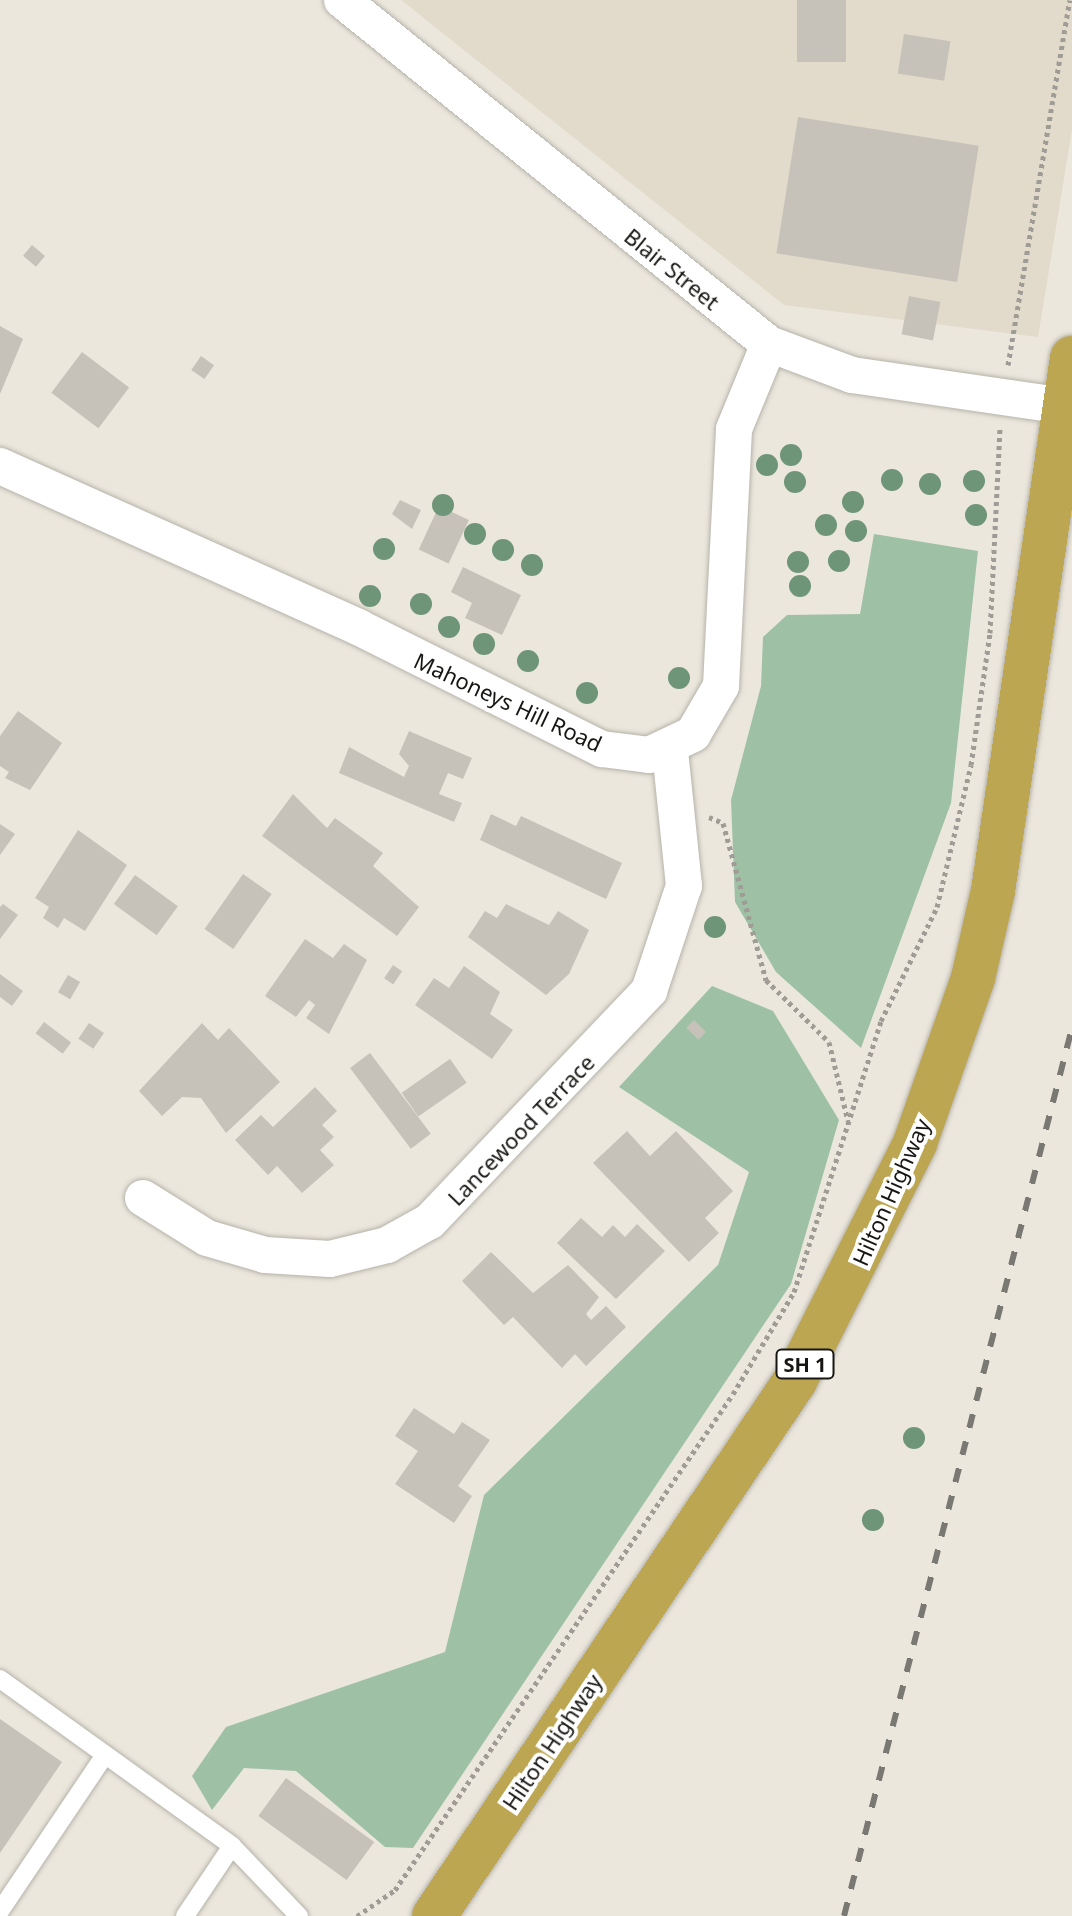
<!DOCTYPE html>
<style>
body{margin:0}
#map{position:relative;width:1072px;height:1916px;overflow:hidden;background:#ebe7dd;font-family:"Noto Sans",sans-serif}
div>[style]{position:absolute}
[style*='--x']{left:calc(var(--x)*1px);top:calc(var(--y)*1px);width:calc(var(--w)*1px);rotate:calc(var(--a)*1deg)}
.built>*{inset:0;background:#e2dbcb}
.green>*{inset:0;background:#9ec1a5}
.building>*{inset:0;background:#c6c2b9;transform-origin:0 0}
.path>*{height:5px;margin-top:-2.5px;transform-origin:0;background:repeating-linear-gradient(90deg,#9f9c95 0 4px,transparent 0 8px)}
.roads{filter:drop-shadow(0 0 2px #b7b3aa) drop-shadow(0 0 2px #b7b3aa)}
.service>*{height:18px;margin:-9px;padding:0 9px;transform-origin:9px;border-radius:9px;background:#fff}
.minor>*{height:36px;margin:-18px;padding:0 18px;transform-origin:18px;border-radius:18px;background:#fff}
.trunk>*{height:44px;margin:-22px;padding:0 22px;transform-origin:22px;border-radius:22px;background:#bca652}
.rail>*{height:6px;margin-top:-3px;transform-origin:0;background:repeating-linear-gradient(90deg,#7a7872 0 14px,transparent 0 28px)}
.trees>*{width:22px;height:22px;margin:-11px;border-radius:50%;background:#6e9578}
span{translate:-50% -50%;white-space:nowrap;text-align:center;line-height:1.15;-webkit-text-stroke:8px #fff;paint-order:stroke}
.shield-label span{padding:2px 6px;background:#fff;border:2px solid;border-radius:6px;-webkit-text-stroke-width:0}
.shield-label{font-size:20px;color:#171613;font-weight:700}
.street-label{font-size:22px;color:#171613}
</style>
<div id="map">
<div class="built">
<div style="clip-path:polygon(401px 0,1072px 0,1072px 130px,1038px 337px,784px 305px)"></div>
</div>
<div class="green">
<div style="clip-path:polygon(874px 534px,978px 551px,951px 803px,861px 1048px,776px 972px,735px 902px,731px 800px,761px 686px,763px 637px,787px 615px,860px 614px)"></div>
<div style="clip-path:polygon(712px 986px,773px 1011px,839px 1120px,791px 1284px,413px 1848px,385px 1847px,296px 1771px,244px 1768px,212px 1810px,192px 1776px,226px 1727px,445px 1652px,484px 1495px,718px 1265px,749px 1172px,619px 1087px)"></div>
</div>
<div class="building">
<div style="left:797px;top:0;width:49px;height:62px"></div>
<div style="left:904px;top:34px;width:47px;height:40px;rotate:9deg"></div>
<div style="left:798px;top:117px;width:183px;height:138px;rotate:9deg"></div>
<div style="left:32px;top:245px;width:17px;height:14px;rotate:40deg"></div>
<div style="left:909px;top:296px;width:32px;height:39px;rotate:11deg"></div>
<div style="clip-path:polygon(0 326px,23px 339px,0 394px)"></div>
<div style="left:82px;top:352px;width:59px;height:51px;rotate:37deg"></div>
<div style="left:201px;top:356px;width:16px;height:17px;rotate:35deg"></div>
<div style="clip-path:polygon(400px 500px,421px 510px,412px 529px,392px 514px)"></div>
<div style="left:439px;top:506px;width:33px;height:48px;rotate:25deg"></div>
<div style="clip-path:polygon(463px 567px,521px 595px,502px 635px,465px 618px,472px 603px,451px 592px)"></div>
<div style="clip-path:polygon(18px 711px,62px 743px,30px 790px,5px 778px,9px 772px,0 766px,0 736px)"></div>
<div style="clip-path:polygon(409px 731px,472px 758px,463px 779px,448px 773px,439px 794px,462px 803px,454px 822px,339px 773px,349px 747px,404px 777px,409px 766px,399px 754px)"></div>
<div style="clip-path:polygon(293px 794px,327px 828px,335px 818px,383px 853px,373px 866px,419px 907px,397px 936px,262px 836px)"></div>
<div style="clip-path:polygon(491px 814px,516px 826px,521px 816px,622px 863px,606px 899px,480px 840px)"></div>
<div style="clip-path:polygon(0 824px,15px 834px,0 855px)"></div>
<div style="clip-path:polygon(78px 830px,127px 865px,85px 931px,64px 918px,58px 928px,43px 918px,49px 907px,35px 898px)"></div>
<div style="left:243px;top:874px;width:35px;height:67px;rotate:35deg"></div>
<div style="left:135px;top:875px;width:53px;height:36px;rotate:36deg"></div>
<div style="clip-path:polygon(3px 904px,18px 915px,0 939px,0 907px)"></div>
<div style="clip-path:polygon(506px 904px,549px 925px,558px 911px,589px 930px,569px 974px,546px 995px,468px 937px,485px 911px,497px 918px)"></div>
<div style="clip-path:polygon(305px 939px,333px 958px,344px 944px,367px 960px,329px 1034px,306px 1018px,315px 1005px,309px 1000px,296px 1017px,265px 996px)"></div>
<div style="left:393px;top:965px;width:11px;height:16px;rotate:34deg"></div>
<div style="clip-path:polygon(464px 966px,500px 992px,490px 1014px,513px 1030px,492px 1059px,415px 1005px,434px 978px,449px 988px)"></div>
<div style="clip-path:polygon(0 974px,23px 991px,12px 1006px,0 997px)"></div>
<div style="left:68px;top:975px;width:14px;height:20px;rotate:30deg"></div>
<div style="left:694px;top:1020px;width:17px;height:11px;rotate:45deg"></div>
<div style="left:44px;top:1022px;width:34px;height:14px;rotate:37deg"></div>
<div style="left:89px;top:1023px;width:18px;height:19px;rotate:34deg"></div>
<div style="clip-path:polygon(202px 1023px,218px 1040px,229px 1028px,280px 1082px,226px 1133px,201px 1098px,182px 1097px,162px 1116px,139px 1091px)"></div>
<div style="left:370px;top:1053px;width:101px;height:25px;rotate:53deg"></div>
<div style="left:450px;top:1059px;width:29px;height:59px;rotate:55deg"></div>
<div style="clip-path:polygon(315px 1087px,337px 1111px,322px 1125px,334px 1137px,320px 1150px,334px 1165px,302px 1193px,277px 1166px,268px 1175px,235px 1140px,261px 1115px,273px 1127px)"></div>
<div style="clip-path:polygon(627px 1131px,650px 1156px,676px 1131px,733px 1191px,705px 1218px,719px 1233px,689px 1262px,593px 1163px)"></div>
<div style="clip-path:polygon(581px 1218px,602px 1237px,613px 1225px,625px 1237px,637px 1224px,665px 1251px,616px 1299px,557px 1243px)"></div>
<div style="clip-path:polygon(491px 1252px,533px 1293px,568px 1265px,599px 1297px,586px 1314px,591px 1320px,606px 1306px,626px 1327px,586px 1366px,575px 1354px,562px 1368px,513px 1317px,504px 1325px,462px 1281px)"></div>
<div style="clip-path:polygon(414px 1408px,454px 1434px,462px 1422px,490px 1440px,458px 1486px,472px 1496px,454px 1523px,395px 1484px,418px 1451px,395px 1436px)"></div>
<div style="clip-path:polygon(0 1719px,62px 1762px,0 1853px)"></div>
<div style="left:286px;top:1778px;width:109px;height:47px;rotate:36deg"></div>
</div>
<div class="path">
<div style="--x:1008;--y:365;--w:370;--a:-80.4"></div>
<div style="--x:709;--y:817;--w:15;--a:23"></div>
<div style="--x:723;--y:823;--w:163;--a:74.7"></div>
<div style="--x:766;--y:980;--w:88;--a:44.5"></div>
<div style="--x:829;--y:1042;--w:81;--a:76.5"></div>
<div style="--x:357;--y:1916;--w:46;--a:-34.4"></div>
<div style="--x:395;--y:1890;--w:600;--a:-55.73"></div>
<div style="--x:733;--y:1394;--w:119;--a:-59.1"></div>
<div style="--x:794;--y:1292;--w:285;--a:-72.2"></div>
<div style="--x:881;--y:1021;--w:127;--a:-63.8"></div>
<div style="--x:937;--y:907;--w:146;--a:-76.5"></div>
<div style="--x:971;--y:765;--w:133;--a:-81.8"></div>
<div style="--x:990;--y:633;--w:206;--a:-87.2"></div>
</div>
<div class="roads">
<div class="service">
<div style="--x:0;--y:1679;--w:286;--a:35.7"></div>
<div style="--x:232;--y:1846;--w:97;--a:46.3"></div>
<div style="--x:0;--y:1911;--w:188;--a:-56.1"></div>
<div style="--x:185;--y:1916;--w:84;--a:-56.1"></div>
</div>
<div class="minor">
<div style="--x:342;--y:0;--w:548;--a:38.86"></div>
<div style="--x:769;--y:344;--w:89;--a:20.5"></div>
<div style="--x:852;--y:375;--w:214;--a:8.3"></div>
<div style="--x:0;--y:466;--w:393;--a:24.2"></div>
<div style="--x:358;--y:627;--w:273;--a:26.6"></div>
<div style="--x:602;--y:749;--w:47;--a:7.3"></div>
<div style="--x:649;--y:755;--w:49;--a:-25.5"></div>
<div style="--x:693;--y:734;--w:56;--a:-59.7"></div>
<div style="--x:721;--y:686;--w:257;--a:-87.1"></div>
<div style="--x:734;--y:429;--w:92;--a:-67.6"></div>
<div style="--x:143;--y:1198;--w:75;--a:32"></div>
<div style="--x:207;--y:1238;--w:60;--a:16.3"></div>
<div style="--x:265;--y:1255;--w:65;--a:3.5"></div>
<div style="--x:330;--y:1259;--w:59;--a:-13.8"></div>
<div style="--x:387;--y:1245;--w:49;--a:-29.2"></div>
<div style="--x:430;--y:1221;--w:318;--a:-46.4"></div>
<div style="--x:649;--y:991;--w:111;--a:-71.6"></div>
<div style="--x:684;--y:886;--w:137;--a:-95.9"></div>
</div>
<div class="trunk">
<div style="--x:434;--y:1916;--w:645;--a:-55.99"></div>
<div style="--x:795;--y:1381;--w:267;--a:-63.2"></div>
<div style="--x:915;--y:1143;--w:175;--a:-70.6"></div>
<div style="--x:973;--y:978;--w:89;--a:-77.1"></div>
<div style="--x:993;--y:891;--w:539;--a:-81.57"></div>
</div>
</div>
<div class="rail">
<div style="--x:844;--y:1916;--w:917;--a:-75.6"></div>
</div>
<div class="trees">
<div style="left:791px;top:455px"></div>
<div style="left:767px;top:465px"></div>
<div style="left:892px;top:480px"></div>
<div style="left:974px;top:481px"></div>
<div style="left:795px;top:482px"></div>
<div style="left:930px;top:484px"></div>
<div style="left:853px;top:502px"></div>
<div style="left:443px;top:505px"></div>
<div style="left:976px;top:515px"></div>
<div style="left:826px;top:525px"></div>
<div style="left:856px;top:531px"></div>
<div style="left:475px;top:534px"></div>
<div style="left:384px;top:549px"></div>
<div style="left:503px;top:550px"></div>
<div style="left:839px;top:561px"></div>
<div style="left:798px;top:562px"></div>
<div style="left:532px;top:565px"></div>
<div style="left:800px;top:586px"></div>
<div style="left:370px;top:596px"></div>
<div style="left:421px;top:604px"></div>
<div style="left:449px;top:627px"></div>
<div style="left:484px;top:644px"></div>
<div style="left:528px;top:661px"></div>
<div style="left:679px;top:678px"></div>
<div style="left:587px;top:693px"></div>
<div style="left:715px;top:927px"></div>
<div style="left:914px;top:1438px"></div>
<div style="left:873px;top:1520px"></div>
</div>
<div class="shield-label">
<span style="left:805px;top:1364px">SH 1</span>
</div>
<div class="street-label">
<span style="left:672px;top:269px;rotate:39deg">Blair Street</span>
<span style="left:508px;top:702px;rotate:25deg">Mahoneys Hill Road</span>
<span style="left:521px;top:1130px;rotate:-46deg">Lancewood Terrace</span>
<span style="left:891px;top:1192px;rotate:-66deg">Hilton Highway</span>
<span style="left:552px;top:1742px;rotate:-56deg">Hilton Highway</span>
</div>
</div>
